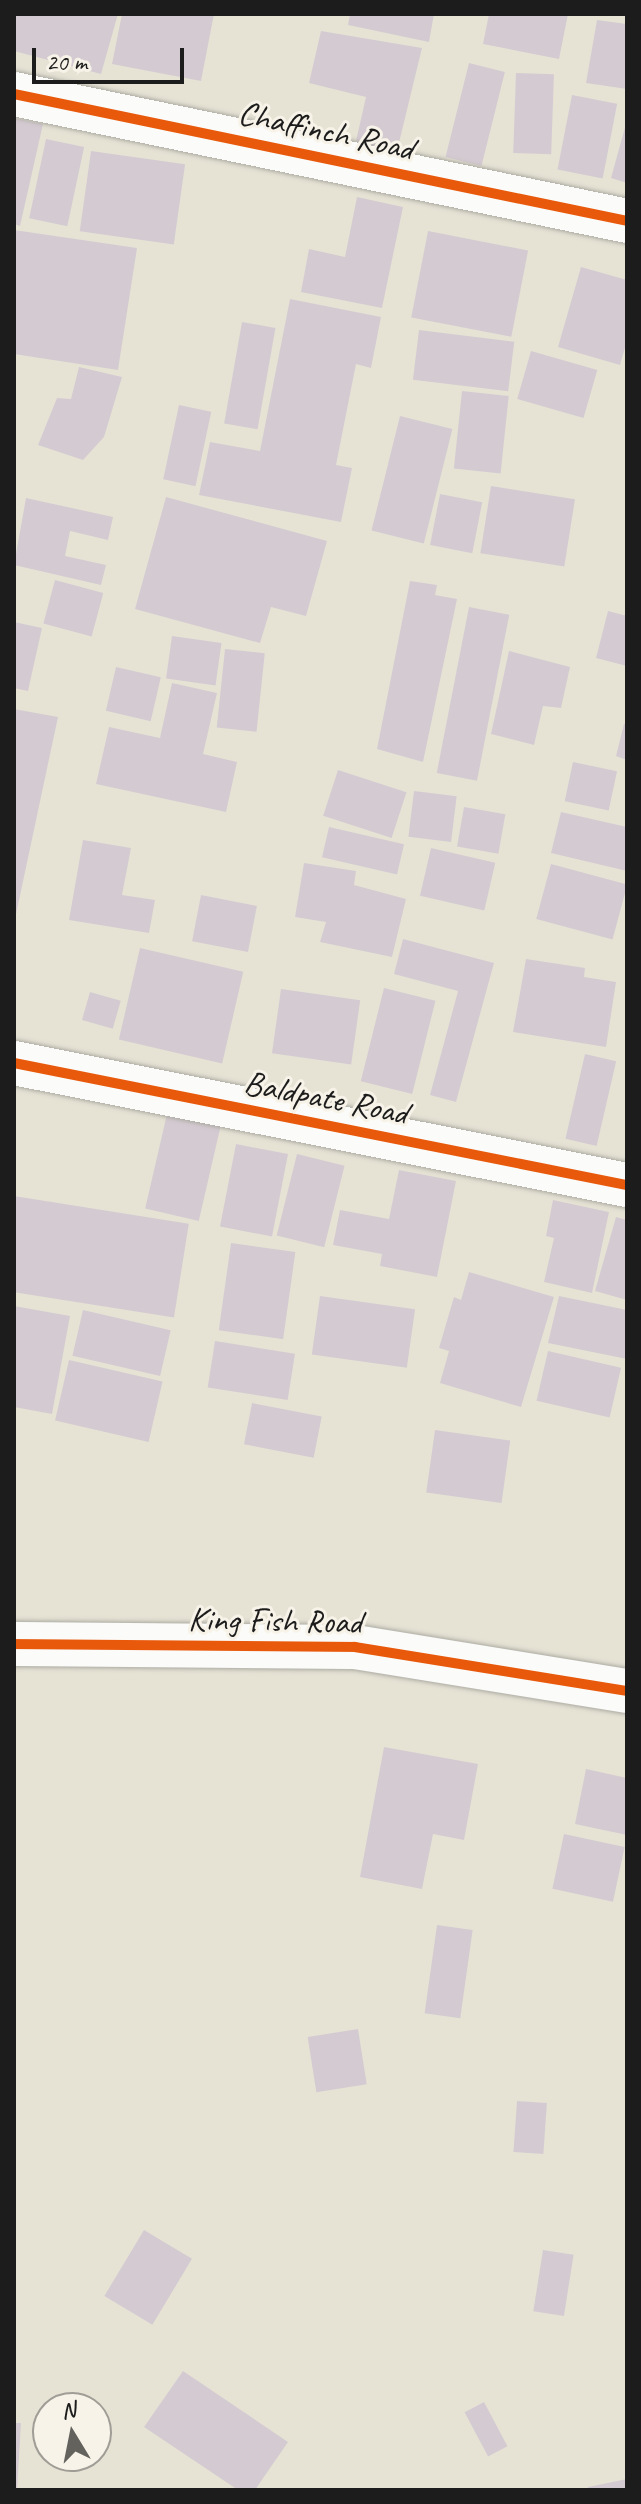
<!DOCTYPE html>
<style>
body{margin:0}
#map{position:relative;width:641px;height:2504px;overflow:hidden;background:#e6e3d5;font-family:Caveat,sans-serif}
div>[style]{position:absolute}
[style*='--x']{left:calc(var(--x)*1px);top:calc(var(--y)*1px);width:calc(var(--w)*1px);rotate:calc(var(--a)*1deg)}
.building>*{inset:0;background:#d4cbd2;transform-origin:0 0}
.roads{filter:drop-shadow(0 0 2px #adaba3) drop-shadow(0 0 2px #adaba3)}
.minor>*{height:44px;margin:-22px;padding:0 22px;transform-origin:22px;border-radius:22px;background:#fbfbf9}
.cycleway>*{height:10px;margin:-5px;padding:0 5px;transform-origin:5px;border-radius:5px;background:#e8590c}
span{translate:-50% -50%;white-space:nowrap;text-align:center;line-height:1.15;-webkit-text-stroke:6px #f7f3e8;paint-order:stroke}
.street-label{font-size:34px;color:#1c1c1c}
.frame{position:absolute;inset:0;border:16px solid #1c1c1c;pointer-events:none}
.north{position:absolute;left:32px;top:2392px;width:80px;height:80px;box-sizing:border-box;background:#f7f3e8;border:2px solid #9f9d96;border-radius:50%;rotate:350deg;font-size:22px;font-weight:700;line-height:32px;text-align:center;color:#1c1c1c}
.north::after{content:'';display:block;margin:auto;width:28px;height:36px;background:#63625d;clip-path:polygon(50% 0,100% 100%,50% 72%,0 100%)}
.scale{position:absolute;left:32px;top:48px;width:152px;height:36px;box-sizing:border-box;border:4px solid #1c1c1c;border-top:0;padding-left:10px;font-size:24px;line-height:28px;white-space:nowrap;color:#1c1c1c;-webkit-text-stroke:6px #f7f3e8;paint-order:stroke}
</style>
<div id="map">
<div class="building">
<div style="clip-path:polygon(14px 14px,118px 14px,101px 74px,14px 51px)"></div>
<div style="clip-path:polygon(122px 14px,214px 14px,201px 81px,112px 64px)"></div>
<div style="clip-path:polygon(350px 14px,434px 14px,429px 42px,348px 25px)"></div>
<div style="clip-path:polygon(489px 14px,568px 14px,559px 59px,483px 44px)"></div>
<div style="clip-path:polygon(597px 20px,627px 24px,627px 89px,586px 83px)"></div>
<div style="clip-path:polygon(321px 31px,422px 48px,397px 151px,356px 141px,366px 97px,309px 83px)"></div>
<div style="left:469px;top:63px;width:37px;height:97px;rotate:14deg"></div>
<div style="left:516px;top:73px;width:38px;height:80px;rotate:2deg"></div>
<div style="left:572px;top:95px;width:46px;height:76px;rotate:11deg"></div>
<div style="clip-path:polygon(14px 118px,43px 124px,20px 226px,14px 224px)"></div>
<div style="clip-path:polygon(627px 120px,627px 183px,611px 178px)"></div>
<div style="left:46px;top:139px;width:39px;height:81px;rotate:12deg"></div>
<div style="left:91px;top:151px;width:95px;height:81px;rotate:8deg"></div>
<div style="clip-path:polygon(357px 197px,403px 207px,382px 308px,301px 292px,309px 249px,345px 257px)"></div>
<div style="clip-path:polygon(14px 230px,137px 248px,118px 370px,14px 354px)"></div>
<div style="left:428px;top:231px;width:102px;height:88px;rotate:11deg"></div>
<div style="clip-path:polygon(581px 267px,627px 280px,627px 341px,620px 365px,558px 347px)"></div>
<div style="clip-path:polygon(290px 299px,381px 317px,371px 368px,356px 364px,336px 465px,352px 468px,341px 522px,199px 495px,210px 442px,260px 451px)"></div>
<div style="left:242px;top:322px;width:34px;height:103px;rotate:10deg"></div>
<div style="left:419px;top:330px;width:96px;height:50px;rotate:7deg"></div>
<div style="left:531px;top:351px;width:69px;height:50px;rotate:16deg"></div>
<div style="clip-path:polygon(79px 367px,122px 377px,104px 437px,83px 460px,38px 445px,57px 398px,71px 399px)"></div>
<div style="left:462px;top:391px;width:47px;height:78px;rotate:6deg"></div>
<div style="left:179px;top:405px;width:33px;height:76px;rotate:12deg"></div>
<div style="left:400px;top:416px;width:54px;height:118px;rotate:14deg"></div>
<div style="left:491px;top:486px;width:85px;height:68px;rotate:9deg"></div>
<div style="left:440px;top:494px;width:43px;height:52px;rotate:11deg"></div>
<div style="clip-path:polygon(166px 497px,327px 541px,306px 616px,271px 607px,260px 643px,135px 609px)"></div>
<div style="clip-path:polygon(26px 498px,113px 517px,108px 540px,70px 531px,65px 556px,106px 565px,101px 585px,14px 565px)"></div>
<div style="left:55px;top:580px;width:50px;height:45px;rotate:15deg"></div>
<div style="clip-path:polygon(410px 581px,437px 585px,435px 595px,457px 599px,423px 762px,377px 749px)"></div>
<div style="left:469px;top:607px;width:41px;height:169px;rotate:11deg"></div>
<div style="clip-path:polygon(608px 611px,627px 616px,627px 666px,596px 658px)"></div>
<div style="clip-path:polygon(14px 622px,42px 628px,28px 691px,14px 688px)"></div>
<div style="left:172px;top:636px;width:50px;height:43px;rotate:8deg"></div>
<div style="left:225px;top:649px;width:40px;height:79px;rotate:6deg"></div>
<div style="clip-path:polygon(509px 651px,570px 667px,561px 708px,543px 706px,534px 745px,491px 734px)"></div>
<div style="left:116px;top:667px;width:46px;height:45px;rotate:13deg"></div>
<div style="clip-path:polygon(172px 683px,217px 693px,203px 754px,237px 762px,226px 812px,96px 784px,109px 727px,160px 738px)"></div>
<div style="clip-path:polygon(14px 709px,58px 717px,15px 919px,14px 918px)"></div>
<div style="clip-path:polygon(624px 724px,627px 725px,627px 760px,616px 756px)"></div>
<div style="left:573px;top:762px;width:45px;height:40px;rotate:12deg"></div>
<div style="left:338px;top:770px;width:72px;height:48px;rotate:18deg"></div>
<div style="left:414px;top:791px;width:43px;height:46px;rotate:7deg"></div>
<div style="left:464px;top:807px;width:42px;height:40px;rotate:10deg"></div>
<div style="clip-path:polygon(561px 812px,627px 827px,627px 871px,551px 853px)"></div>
<div style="left:329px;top:827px;width:77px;height:31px;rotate:13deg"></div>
<div style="clip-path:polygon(83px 840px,131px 848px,122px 895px,155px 900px,149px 933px,69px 920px)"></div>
<div style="left:431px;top:848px;width:66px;height:49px;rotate:13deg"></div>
<div style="clip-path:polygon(304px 863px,356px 871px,354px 885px,406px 899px,392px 957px,320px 942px,326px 922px,295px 917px)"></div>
<div style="left:551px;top:864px;width:79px;height:57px;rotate:15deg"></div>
<div style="left:201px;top:895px;width:57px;height:47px;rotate:11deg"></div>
<div style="clip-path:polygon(403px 939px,494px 963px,456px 1102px,430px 1095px,458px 991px,394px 974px)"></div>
<div style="left:140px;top:948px;width:106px;height:94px;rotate:13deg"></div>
<div style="clip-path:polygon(526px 959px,585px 968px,584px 977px,616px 982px,606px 1047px,513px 1032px)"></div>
<div style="left:384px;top:988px;width:53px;height:96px;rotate:14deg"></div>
<div style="left:281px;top:989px;width:80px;height:65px;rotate:8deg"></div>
<div style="left:90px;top:992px;width:32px;height:29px;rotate:16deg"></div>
<div style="left:585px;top:1054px;width:32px;height:87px;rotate:13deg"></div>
<div style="left:167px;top:1114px;width:55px;height:97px;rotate:13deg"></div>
<div style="left:236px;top:1144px;width:53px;height:84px;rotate:11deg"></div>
<div style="left:297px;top:1154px;width:49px;height:84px;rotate:14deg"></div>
<div style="clip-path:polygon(399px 1170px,456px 1181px,437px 1277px,380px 1266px,382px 1254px,333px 1245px,340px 1210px,389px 1219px)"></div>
<div style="left:14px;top:1196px;width:177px;height:95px;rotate:9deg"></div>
<div style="clip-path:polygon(553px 1200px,609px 1212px,592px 1293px,544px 1282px,554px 1238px,546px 1236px)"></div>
<div style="clip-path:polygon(616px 1217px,627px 1220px,627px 1300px,595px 1291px)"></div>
<div style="left:231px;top:1243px;width:65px;height:88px;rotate:8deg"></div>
<div style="clip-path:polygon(469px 1272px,554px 1297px,521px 1407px,440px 1383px,449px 1351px,439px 1348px,454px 1297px,461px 1300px)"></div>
<div style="left:320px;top:1296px;width:96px;height:59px;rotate:8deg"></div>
<div style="clip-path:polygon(559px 1296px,627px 1310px,627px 1359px,548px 1343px)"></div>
<div style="clip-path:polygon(14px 1306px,70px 1316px,52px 1414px,14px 1407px)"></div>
<div style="left:83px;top:1310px;width:90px;height:47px;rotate:13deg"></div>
<div style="left:215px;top:1341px;width:81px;height:47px;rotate:9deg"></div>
<div style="left:548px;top:1351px;width:75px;height:51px;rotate:13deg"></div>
<div style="left:69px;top:1360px;width:96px;height:62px;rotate:13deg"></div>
<div style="left:252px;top:1403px;width:71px;height:42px;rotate:11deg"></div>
<div style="left:435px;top:1430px;width:76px;height:63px;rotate:8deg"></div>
<div style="clip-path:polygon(384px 1747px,478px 1764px,464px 1840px,433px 1834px,422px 1889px,360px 1877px)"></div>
<div style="clip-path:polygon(586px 1769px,627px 1778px,627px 1835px,575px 1824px)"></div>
<div style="left:564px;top:1834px;width:62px;height:56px;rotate:12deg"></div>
<div style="left:437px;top:1925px;width:36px;height:89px;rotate:8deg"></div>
<div style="left:358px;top:2029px;width:56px;height:51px;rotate:81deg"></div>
<div style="left:517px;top:2101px;width:30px;height:51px;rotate:4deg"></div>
<div style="left:144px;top:2230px;width:56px;height:77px;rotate:31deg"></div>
<div style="left:543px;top:2250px;width:31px;height:62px;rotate:9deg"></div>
<div style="clip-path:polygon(183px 2371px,288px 2442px,255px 2490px,238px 2490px,144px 2427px)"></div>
<div style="left:484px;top:2402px;width:50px;height:22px;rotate:62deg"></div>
<div style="clip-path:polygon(14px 2423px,21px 2423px,17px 2490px,14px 2490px)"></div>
<div style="clip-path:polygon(627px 2479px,627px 2490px,588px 2490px,588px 2487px)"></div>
</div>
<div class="roads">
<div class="minor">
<div style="--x:14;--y:94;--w:626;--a:11.7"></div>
<div style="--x:14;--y:1063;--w:625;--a:11.26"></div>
<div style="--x:14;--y:1644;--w:341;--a:0.5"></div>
<div style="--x:355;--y:1647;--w:276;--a:9.2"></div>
</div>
</div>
<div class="cycleway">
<div style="--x:14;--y:94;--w:626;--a:11.7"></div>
<div style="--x:14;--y:1063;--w:625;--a:11.26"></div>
<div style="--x:14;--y:1644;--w:341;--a:0.5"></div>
<div style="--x:355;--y:1647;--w:276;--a:9.2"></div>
</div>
<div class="street-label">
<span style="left:326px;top:130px;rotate:12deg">Chaffinch Road</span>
<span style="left:326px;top:1097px;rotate:11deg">Baldpate Road</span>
<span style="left:275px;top:1620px;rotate:1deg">King Fish Road</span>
</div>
<div class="frame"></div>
<div class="north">N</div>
<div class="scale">20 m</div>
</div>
